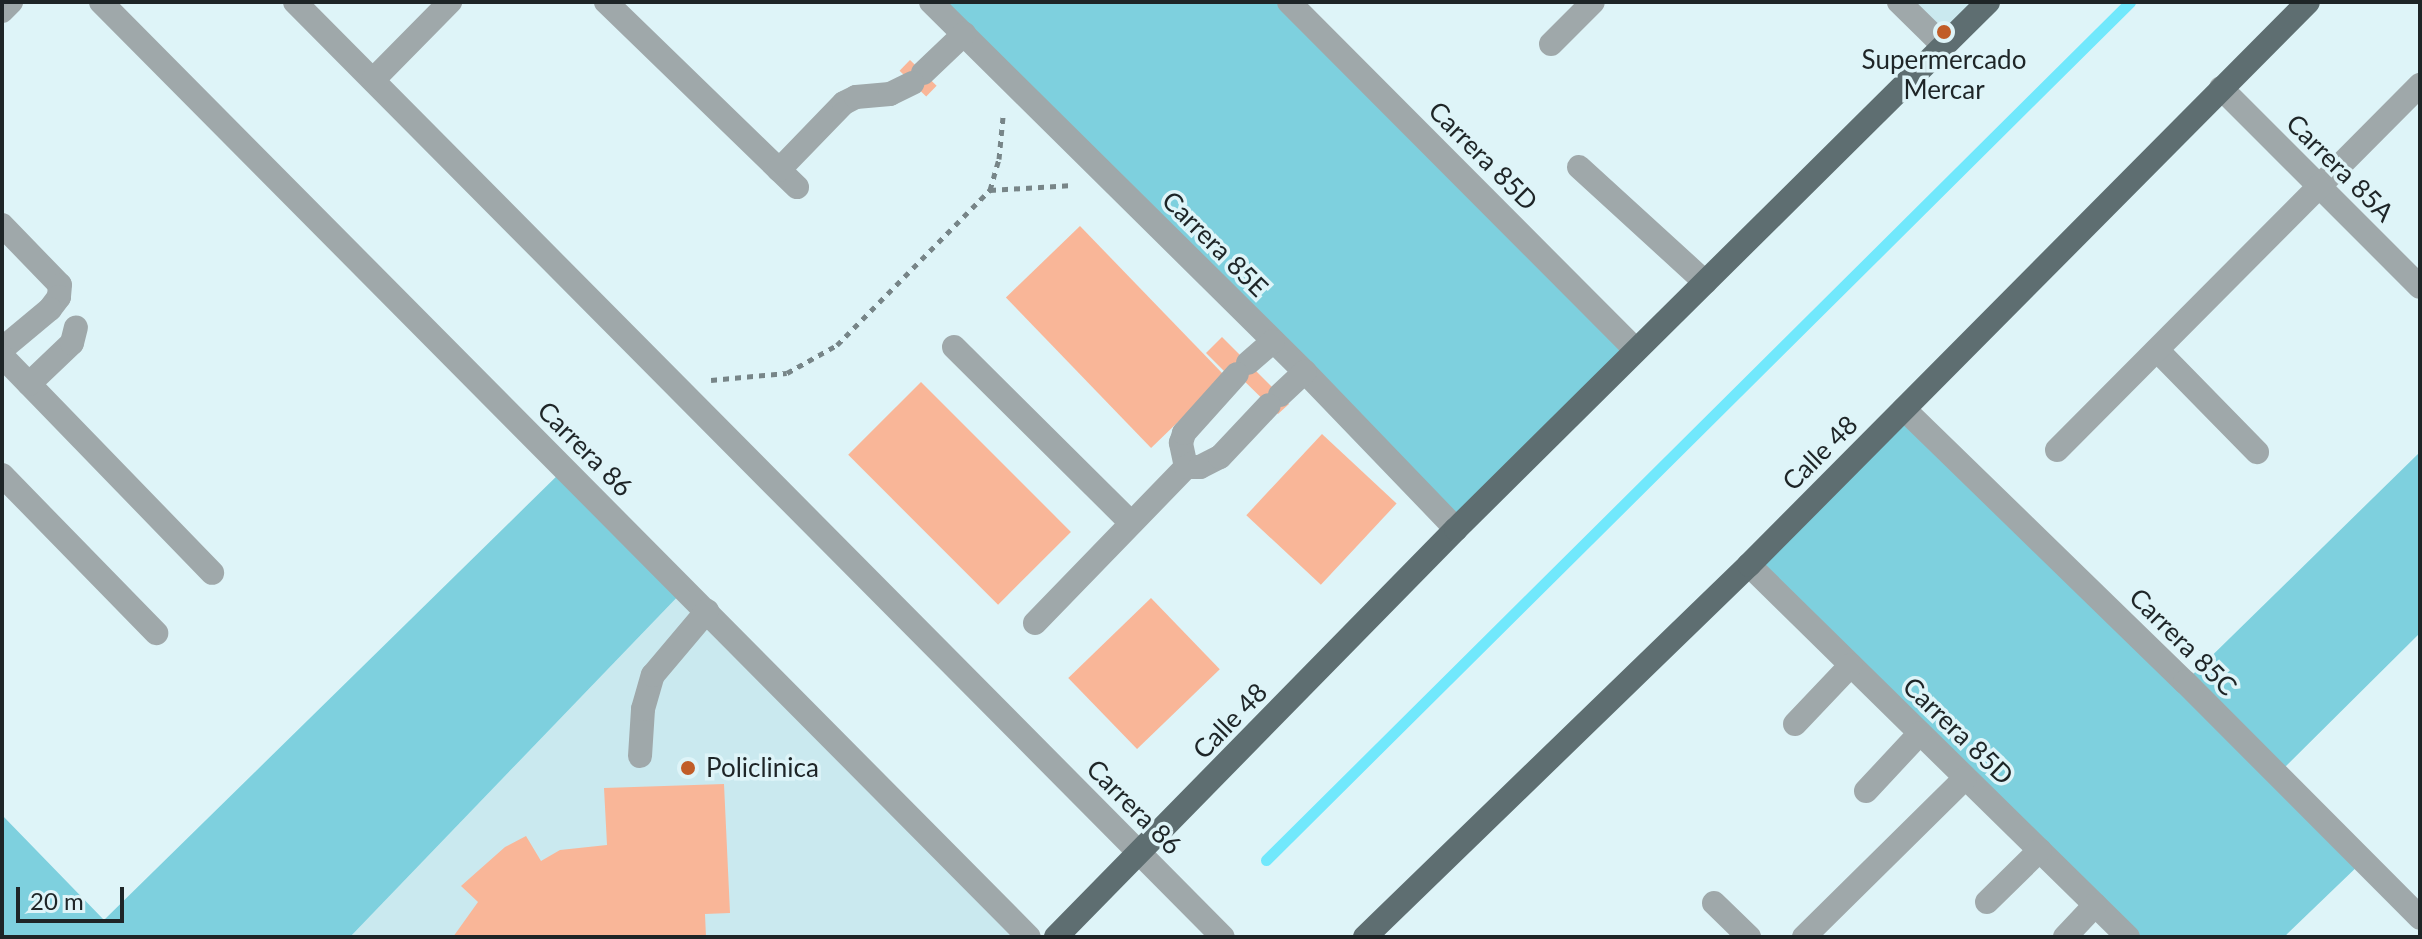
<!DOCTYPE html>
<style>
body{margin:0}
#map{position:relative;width:2422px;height:939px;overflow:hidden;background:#def4f8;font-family:Lato,sans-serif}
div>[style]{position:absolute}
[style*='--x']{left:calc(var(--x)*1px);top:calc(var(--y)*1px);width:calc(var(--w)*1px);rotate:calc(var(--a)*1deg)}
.built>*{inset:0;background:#cae9ef}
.green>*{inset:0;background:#7ed0de}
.stream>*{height:11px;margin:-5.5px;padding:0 5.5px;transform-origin:5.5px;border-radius:5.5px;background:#71e8fc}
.building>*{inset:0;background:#f9b698;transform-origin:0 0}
.path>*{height:5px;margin-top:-2.5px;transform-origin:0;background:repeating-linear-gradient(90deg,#778588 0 6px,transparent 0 12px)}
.minor>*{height:24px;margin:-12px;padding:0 12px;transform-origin:12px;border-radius:12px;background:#9fa8aa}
.major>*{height:24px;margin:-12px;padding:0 12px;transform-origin:12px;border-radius:12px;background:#5e6e71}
.dots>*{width:22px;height:22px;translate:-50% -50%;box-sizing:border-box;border:4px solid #def4f8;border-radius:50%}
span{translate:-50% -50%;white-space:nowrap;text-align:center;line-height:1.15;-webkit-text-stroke:7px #def4f8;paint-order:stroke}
.poi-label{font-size:26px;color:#1e2527}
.left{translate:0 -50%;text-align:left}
.street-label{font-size:26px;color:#1e2527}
.frame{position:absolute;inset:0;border:4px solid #1e2527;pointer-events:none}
.scale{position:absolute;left:16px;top:887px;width:108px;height:36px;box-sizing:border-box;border:4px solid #1e2527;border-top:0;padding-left:10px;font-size:24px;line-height:28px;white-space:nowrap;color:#1e2527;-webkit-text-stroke:6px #def4f8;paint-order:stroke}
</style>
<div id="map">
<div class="built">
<div style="clip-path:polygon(1899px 2px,1988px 2px,1944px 46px)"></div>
<div style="clip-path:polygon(685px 589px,1029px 937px,350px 937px)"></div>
</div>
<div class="green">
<div style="clip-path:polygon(931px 2px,1289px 2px,1636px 350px,1456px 529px)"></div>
<div style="clip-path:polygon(1904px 409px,2185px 682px,2420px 452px,2420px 633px,2277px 775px,2363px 861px,2284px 937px,2117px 937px,1749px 565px)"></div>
<div style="clip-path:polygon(565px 468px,685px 589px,350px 937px,2px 937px,2px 815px,104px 920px)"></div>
</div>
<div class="stream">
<div style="--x:1266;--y:860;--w:1218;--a:-44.8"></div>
</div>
<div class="building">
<div style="left:910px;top:60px;width:37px;height:15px;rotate:44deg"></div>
<div style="left:1080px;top:226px;width:209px;height:103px;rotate:46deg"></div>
<div style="clip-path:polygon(1222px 337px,1289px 404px,1278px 414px,1234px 371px,1229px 376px,1206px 353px)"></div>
<div style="left:921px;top:382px;width:212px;height:103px;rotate:45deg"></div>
<div style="left:1322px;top:434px;width:102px;height:111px;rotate:43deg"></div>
<div style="left:1151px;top:598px;width:99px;height:115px;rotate:46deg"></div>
<div style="clip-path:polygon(724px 784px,730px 913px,705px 914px,706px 937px,453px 937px,478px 902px,461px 886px,505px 847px,526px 836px,541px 861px,560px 850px,607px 845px,604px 788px)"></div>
</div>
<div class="path">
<div style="--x:990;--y:190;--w:83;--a:-3.4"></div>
<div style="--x:711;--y:380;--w:76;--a:-5.3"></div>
<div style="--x:787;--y:373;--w:57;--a:-29.2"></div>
<div style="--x:837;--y:345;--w:218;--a:-45.4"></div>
<div style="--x:990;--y:190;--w:32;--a:-74"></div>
<div style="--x:999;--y:159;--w:42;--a:-84.6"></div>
</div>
<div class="minor">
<div style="--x:101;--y:2;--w:1317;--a:45.22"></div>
<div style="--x:295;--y:2;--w:1317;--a:45.22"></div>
<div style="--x:606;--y:2;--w:266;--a:44.1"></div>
<div style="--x:931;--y:2;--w:526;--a:44.69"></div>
<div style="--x:1305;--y:372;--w:218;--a:46.1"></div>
<div style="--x:1289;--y:2;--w:491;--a:45.1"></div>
<div style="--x:1899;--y:2;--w:63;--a:44.4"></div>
<div style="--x:2;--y:11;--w:13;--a:-45"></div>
<div style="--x:1551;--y:44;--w:59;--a:-45"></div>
<div style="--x:923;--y:73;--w:57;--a:-43.6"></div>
<div style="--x:373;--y:80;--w:110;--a:-45.4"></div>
<div style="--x:2221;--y:88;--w:281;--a:45"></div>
<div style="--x:1579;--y:167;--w:171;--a:42.4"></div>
<div style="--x:779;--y:170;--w:93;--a:-45.9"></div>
<div style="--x:844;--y:103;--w:13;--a:-27"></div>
<div style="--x:856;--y:97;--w:34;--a:-5"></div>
<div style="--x:890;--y:94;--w:25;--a:-26"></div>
<div style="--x:2;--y:225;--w:83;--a:46"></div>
<div style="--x:60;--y:285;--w:12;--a:95"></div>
<div style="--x:59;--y:297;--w:15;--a:127"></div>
<div style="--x:50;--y:309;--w:62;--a:140.2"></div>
<div style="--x:954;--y:347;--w:250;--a:44.8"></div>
<div style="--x:2157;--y:350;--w:143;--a:45.6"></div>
<div style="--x:2;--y:356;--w:302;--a:45.9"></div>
<div style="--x:1248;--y:363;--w:33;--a:-41"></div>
<div style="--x:29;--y:384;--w:59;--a:-43.6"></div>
<div style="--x:72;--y:343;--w:16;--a:-76"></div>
<div style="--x:1280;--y:395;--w:34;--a:-43"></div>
<div style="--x:1904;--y:409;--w:392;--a:44.2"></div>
<div style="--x:2185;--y:682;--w:333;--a:45.1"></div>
<div style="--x:2057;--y:450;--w:515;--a:-45.16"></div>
<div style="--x:1186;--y:467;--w:25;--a:-102"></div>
<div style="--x:1181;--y:443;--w:10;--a:-73"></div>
<div style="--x:1184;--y:433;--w:79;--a:-48.1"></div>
<div style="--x:2;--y:475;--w:221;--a:45.7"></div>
<div style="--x:1749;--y:565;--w:531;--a:44.47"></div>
<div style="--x:1035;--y:623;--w:217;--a:-45.9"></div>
<div style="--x:1186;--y:467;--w:14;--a:0"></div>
<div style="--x:1200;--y:467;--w:22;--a:-27"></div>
<div style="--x:1220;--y:457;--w:71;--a:-46.7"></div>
<div style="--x:1795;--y:724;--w:81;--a:-46.5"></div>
<div style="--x:640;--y:756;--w:47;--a:-86.3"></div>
<div style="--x:643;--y:709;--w:35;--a:-74"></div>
<div style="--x:653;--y:675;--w:84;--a:-49.8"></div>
<div style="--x:1866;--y:791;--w:79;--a:-47"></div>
<div style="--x:1987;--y:902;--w:74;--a:-44.5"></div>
<div style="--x:1714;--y:903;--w:49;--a:44.2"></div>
<div style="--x:1804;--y:937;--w:226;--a:-44.6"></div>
<div style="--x:2065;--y:937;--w:44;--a:-46.8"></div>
</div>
<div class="major">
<div style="--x:1056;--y:937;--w:571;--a:-45.57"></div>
<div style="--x:1456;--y:529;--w:749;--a:-44.73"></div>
<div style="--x:1365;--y:937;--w:535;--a:-44.09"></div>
<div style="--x:1749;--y:565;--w:793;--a:-45.2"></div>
</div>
<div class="dots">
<div style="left:1944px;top:32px;background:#c15d28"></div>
<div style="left:688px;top:768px;background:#c15d28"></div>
</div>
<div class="poi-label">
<span style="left:1944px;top:75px">Supermercado<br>Mercar</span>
<span class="left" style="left:706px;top:768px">Policlinica</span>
</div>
<div class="street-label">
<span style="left:1483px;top:156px;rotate:45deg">Carrera 85D</span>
<span style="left:2340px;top:168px;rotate:45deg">Carrera 85A</span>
<span style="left:1215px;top:244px;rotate:45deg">Carrera 85E</span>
<span style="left:585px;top:449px;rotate:45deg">Carrera 86</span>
<span style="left:1820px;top:453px;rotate:-45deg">Calle 48</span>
<span style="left:2183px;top:642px;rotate:45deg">Carrera 85C</span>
<span style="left:1230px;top:721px;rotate:-46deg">Calle 48</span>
<span style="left:1958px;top:731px;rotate:44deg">Carrera 85D</span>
<span style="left:1134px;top:807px;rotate:45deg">Carrera 86</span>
</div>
<div class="frame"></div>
<div class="scale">20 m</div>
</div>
